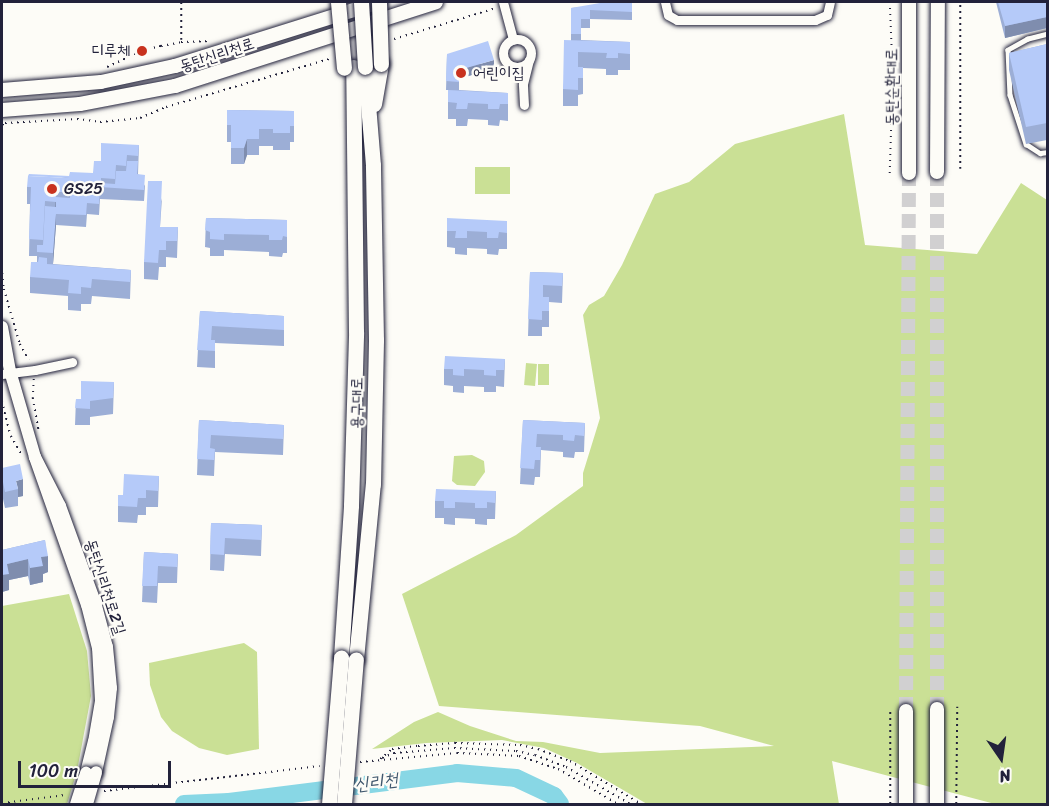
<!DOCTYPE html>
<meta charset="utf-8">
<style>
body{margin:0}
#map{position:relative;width:1049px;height:806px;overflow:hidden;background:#fdfcf7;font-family:Sriracha,"Poor Story",sans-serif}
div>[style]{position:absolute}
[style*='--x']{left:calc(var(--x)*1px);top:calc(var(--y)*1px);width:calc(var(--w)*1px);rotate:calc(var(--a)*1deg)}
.green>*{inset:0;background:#cae095;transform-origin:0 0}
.river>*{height:18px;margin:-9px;padding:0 9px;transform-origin:9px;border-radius:9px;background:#88d7e5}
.secondary-tunnel>*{height:14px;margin-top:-7px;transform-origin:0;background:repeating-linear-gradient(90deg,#d1d0d1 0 14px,transparent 0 21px)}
.path>*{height:1.5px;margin-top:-0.75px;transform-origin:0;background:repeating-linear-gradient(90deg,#22223b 0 1.5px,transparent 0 6px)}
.roads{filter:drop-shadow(0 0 2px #22223b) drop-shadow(0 0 2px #22223b)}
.service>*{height:4.5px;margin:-2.25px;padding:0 2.25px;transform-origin:2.25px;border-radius:2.25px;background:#fdfcf7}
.minor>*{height:9px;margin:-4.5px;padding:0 4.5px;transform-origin:4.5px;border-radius:4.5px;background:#fdfcf7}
.minor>.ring{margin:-4.5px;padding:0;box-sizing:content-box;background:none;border:9px solid #fdfcf7;border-radius:50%}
.tertiary>*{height:12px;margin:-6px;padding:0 6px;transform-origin:6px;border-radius:6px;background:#fdfcf7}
.secondary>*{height:14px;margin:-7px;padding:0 7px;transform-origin:7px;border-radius:7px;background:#fdfcf7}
.trunk>*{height:15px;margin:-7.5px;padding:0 7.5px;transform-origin:7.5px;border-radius:7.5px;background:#fdfcf7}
.bridges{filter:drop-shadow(0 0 2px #22223b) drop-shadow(0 0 2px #22223b)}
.tertiary-bridge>*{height:12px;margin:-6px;padding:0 6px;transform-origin:6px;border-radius:6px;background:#fdfcf7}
.trunk-bridge>*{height:15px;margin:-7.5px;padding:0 7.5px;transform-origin:7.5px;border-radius:7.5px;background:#fdfcf7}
.wall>*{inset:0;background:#9caed6}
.shaded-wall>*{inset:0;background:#7f8dae;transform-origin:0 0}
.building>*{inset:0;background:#b5caf9}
.dots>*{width:16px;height:16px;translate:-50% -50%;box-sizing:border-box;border:3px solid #fdfcf7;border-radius:50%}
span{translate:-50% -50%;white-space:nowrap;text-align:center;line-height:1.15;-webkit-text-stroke:4.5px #fdfcf7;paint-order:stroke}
.poi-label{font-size:16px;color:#22223b}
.right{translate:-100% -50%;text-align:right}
.left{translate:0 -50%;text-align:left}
.street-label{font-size:16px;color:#22223b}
.water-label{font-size:18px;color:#41586e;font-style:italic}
.frame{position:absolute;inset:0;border:3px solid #22223b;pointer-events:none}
.north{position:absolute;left:971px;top:728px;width:60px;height:60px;-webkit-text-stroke:4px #fdfcf7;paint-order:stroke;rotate:167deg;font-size:16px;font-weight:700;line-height:24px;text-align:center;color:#22223b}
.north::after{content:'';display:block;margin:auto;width:21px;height:27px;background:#22223b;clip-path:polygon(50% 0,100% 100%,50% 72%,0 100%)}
.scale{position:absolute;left:18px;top:761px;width:153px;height:27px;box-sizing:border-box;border:3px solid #22223b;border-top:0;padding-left:8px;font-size:18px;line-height:21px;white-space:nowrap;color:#22223b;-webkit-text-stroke:4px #fdfcf7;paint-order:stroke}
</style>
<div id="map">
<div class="green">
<div style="clip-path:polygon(844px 114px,865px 245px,977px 254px,1021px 183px,1047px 200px,1047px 804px,995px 804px,832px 761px,839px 804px,647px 804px,577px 763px,544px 748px,502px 740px,426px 743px,372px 749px,414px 722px,438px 712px,470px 726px,516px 741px,543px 742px,600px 753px,774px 746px,700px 726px,439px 706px,402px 594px,516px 535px,583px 486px,583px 473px,600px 418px,583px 315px,589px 305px,604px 296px,622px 265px,655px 194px,689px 182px,735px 144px)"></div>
<div style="left:475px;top:167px;width:35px;height:27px"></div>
<div style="left:526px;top:363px;width:11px;height:22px;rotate:5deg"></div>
<div style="left:538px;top:364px;width:11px;height:21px"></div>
<div style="clip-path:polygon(472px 455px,484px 461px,485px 472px,475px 486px,457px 485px,452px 481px,454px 456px)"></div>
<div style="clip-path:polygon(69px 594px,87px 651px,91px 696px,77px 771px,67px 804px,2px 804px,2px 606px)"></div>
<div style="clip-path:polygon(244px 643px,257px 652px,259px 749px,227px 755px,199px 748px,172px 731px,161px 717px,150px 685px,149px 663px)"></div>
</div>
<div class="river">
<div style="--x:184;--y:804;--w:45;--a:-2.5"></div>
<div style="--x:229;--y:802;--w:230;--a:-7.2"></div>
<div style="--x:457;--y:773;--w:59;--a:4.8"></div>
<div style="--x:516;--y:778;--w:42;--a:25.3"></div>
<div style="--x:554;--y:796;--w:10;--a:53"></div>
</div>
<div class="secondary-tunnel">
<div style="--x:937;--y:172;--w:537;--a:90"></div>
<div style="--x:906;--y:711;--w:538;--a:-89.68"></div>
</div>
<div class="path">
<div style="--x:890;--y:2;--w:74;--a:87.7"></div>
<div style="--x:893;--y:76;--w:98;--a:91.8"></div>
<div style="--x:394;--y:39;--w:107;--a:-16.9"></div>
<div style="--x:181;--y:40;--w:38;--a:-90"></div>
<div style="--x:107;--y:67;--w:38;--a:-25"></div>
<div style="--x:142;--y:51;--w:20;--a:-15"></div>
<div style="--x:161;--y:46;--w:20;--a:-11"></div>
<div style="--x:181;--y:42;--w:30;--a:-2"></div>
<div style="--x:2;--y:125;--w:4;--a:-34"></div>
<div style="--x:5;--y:123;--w:72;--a:-3.2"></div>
<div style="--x:77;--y:119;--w:23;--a:7"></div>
<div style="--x:100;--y:122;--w:40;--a:-5.7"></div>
<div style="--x:140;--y:118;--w:28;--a:-23"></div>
<div style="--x:166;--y:107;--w:170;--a:-16.4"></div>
<div style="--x:960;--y:169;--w:167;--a:-90"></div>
<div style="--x:2;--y:267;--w:22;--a:85"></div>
<div style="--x:4;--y:289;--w:57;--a:73.8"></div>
<div style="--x:20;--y:344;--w:18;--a:61"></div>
<div style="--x:34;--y:379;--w:19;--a:93"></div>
<div style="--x:33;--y:398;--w:34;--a:80"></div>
<div style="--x:2;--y:401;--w:36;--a:76"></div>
<div style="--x:11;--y:436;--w:20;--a:60"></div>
<div style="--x:382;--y:758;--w:13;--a:-23"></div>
<div style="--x:394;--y:753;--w:60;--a:-4.8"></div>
<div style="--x:454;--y:748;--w:62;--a:2.8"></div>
<div style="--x:516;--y:751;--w:19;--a:12"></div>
<div style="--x:535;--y:755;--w:33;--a:21"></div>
<div style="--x:566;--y:767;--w:74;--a:30"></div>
<div style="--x:380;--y:759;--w:16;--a:-40"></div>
<div style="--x:392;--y:749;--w:26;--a:-7"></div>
<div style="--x:418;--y:746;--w:37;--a:-5"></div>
<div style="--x:455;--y:743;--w:65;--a:1.8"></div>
<div style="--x:520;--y:745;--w:18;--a:13"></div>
<div style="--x:538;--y:749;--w:34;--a:21"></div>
<div style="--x:570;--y:761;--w:83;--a:31.2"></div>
<div style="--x:360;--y:762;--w:97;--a:-5.3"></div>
<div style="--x:457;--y:753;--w:62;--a:2.8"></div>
<div style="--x:519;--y:756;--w:41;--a:18.4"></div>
<div style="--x:558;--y:769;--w:69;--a:30.3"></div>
<div style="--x:104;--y:791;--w:217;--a:-6.6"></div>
<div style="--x:2;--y:803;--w:64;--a:-7.1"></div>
<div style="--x:466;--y:804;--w:20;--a:0"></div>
<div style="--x:890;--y:804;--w:93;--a:-90"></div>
<div style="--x:956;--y:804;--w:97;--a:-89.4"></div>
</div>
<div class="roads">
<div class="service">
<div style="--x:1048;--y:34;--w:21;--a:166"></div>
<div style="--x:1028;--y:39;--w:23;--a:151"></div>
<div style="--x:1008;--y:50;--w:45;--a:87.5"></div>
<div style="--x:1010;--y:95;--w:52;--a:71.9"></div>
<div style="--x:1026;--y:144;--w:17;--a:33"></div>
<div style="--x:1040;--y:153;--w:8;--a:-7"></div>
</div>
<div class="minor">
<div style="--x:503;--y:2;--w:39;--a:75"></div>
<div style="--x:665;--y:2;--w:13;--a:77"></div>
<div style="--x:668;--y:15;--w:10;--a:29"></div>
<div style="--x:677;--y:20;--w:138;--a:0"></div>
<div style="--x:815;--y:20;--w:13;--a:-23"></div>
<div style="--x:827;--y:15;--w:13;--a:-77"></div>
<div class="ring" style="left:503px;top:39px;width:19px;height:19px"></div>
<div style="--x:524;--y:105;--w:21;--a:-93"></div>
<div style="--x:523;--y:84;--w:25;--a:-76"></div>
<div style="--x:2;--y:374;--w:33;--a:-7"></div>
<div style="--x:35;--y:370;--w:38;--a:-12"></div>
</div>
<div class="tertiary">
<div style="--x:2;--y:327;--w:45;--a:79.7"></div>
<div style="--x:10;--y:371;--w:90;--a:73.8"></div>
<div style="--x:86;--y:773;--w:32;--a:-76"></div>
<div style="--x:94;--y:742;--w:42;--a:-80.3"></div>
<div style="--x:101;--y:701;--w:53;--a:-93.2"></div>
<div style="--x:98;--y:648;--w:44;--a:-104.3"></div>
<div style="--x:87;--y:605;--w:157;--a:-109.4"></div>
<div style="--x:35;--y:457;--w:55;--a:63"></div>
<div style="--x:60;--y:506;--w:102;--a:70"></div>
<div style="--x:95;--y:602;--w:47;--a:75.1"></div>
<div style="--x:107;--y:647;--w:41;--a:84.4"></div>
<div style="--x:111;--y:688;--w:29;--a:96"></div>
<div style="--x:108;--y:717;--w:56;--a:102.3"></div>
</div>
<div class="secondary">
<div style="--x:2;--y:90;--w:99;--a:-4.6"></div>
<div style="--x:101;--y:82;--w:76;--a:-12.2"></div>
<div style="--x:175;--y:66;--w:214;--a:-17.4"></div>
<div style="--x:2;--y:110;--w:78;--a:-4.4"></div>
<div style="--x:80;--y:104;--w:97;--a:-10.7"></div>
<div style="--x:175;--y:86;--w:274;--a:-17.8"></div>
<div style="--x:937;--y:172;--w:170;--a:-89.7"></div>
<div style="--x:909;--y:173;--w:171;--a:-90"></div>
<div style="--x:906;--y:804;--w:93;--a:-90"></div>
<div style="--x:937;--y:804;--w:95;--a:-90"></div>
</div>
<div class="trunk">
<div style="--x:374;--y:104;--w:41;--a:-80.1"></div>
<div style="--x:341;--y:657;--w:152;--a:-86.2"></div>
<div style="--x:351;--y:505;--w:173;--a:-88.3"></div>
<div style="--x:356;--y:332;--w:265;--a:-90.6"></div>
<div style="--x:356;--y:659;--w:176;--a:-84.5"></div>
<div style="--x:373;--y:484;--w:144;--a:-88.8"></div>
<div style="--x:376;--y:340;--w:175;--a:-91"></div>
<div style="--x:373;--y:165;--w:98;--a:-94.7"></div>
</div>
</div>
<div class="bridges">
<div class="tertiary-bridge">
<div style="--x:76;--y:804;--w:33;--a:-72"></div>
<div style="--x:87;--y:804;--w:33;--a:-74"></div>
</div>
<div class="trunk-bridge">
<div style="--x:338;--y:2;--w:66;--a:84.8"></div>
<div style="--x:361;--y:2;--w:65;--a:86.5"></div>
<div style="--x:379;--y:2;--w:62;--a:88.2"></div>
<div style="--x:329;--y:804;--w:147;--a:-85.3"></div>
<div style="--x:344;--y:804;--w:145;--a:-85.3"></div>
</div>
</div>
<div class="wall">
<div style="clip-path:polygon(632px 2px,632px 20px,590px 19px,590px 28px,581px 28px,581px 40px,630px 42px,630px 70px,618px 70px,618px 75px,606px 75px,606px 69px,583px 68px,583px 94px,578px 95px,578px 106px,563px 106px,563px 89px,571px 40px,571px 8px)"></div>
<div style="clip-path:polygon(996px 2px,1047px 2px,1047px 28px,1005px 38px)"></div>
<div style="clip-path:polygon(1047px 44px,1047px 140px,1026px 144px,1009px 70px,1009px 53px)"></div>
<div style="clip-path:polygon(447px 54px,494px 68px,459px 79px,459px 90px,508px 93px,508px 121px,500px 120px,499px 126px,488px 125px,488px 120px,468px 119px,467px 126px,456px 126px,456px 119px,448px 119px,448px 90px,446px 90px)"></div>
<div style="clip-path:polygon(227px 110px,294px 111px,294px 142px,290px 142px,290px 150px,273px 150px,273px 146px,259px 146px,259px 155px,247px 155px,244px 164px,231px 164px,231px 142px,227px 142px)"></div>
<div style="clip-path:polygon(139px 145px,138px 174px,145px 186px,144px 201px,100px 199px,99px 215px,87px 214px,86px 227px,56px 225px,53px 264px,131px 270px,130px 299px,92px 296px,91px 304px,81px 304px,81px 311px,68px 310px,68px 296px,30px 293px,30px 277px,37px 262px,37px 256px,29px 256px,30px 204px,27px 204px,27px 187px,69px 176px,93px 173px,101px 161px)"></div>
<div style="clip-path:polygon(162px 198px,160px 227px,178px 227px,177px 258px,166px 257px,166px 267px,159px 267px,158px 280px,144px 279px,144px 262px)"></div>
<div style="clip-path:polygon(206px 218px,287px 220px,287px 253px,283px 253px,282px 257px,269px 256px,269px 252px,224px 250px,224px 256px,210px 256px,210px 248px,205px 247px)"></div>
<div style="clip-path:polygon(507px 221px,507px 249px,499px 249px,498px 255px,487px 254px,487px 249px,467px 248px,467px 255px,455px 254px,455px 248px,447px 247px,447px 231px)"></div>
<div style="clip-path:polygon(530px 272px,563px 273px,562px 303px,549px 302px,549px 327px,542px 327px,542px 336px,528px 336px)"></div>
<div style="clip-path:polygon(200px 311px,284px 316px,284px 346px,215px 343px,215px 368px,197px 367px)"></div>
<div style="clip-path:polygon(505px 359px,504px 387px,496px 386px,496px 392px,484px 392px,484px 387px,464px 386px,464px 393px,453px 392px,453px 386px,444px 385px,444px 369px)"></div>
<div style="clip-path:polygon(114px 382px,113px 414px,90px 417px,90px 425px,75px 425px,76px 399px,81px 399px)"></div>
<div style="clip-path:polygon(199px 420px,284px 425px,283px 455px,215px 452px,214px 476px,197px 475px)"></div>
<div style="clip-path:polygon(523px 420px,585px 423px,584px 452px,575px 452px,574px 458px,563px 457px,563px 452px,541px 450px,540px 477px,535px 477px,534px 485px,520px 484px)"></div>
<div style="clip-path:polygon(2px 468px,23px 496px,18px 497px,18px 506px,5px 508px,3px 499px)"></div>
<div style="clip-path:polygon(159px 476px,158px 507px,146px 507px,146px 515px,138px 515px,137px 523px,118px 522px,118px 506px,123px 495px)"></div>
<div style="clip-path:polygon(496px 491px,495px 519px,487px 519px,487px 525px,475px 524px,475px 519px,455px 518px,455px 525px,444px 524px,444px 518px,435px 518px,435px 501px)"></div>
<div style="clip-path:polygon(211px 523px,262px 525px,261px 556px,225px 554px,224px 571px,210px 570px)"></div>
<div style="clip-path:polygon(45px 540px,48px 572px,43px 574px,43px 582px,30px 585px,28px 576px,9px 580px,9px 590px,2px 592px,2px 550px)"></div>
<div style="clip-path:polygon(144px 552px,178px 554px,177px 583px,158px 583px,157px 603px,142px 602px)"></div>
</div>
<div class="shaded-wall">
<div style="clip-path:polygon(1047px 17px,1047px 28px,1005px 38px,1005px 26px)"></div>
<div style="clip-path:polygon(494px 60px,494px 68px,459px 79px,459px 70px)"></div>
<div style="clip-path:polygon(247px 139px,247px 155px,244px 164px,244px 148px)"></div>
<div style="clip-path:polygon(56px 192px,56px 225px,53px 264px,53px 253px)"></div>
<div style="clip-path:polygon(23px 479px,23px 496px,18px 497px,18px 489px,16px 481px)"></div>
<div style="left:3px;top:482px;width:17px;height:1px;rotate:90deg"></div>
<div style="clip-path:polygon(48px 556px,48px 572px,43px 574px,43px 582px,30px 585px,30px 568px,41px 557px)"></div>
<div style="clip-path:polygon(28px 559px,28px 576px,9px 580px,9px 590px,2px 592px,2px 575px,7px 564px)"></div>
</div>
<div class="building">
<div style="clip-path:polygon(600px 2px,632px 2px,632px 12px,590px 10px,590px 19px,581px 19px,581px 34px,571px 34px,571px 8px,600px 3px)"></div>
<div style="clip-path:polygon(998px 2px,1047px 2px,1047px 17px,1005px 26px)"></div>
<div style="clip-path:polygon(564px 40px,630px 42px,630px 54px,618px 53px,618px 58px,606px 58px,607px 53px,578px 52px,578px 67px,583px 67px,583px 78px,578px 78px,578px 90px,563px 89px)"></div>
<div style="clip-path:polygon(488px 41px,494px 60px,459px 70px,459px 82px,446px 81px,447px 54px)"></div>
<div style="clip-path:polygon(1047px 44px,1047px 123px,1026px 127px,1009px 53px)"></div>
<div style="clip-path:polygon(448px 90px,508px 93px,508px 104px,500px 104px,499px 109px,488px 109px,488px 104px,468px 103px,467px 109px,456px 109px,457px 103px,448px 102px)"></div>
<div style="clip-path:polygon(227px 110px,294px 111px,294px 126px,290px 126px,290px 133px,273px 133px,273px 129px,259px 129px,259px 139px,247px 139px,244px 148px,231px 148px,231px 125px,227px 125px)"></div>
<div style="clip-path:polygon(101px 143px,139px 145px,138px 156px,127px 155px,126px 166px,116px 165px,115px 179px,101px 178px)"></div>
<div style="clip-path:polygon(94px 161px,101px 161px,101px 183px,115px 184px,116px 171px,126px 171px,127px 161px,138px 161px,137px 174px,145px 175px,144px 190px,100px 187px,99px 204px,87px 203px,86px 215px,56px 214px,53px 253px,37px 252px,37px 245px,43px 245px,45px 206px,56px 207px,56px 197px,70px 198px,70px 178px,28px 176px,29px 174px,69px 176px,70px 172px,93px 173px)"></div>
<div style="clip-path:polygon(28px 176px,70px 178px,70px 192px,56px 192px,56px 202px,45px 201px,43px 240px,29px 239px,31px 187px,27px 187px)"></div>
<div style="clip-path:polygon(148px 181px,162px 181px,160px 227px,178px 227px,177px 241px,166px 241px,166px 250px,159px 250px,158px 263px,144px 262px)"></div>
<div style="clip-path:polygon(206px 218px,287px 220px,287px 237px,283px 236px,282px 240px,269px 240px,269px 235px,224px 234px,224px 240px,210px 239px,210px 232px,205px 230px)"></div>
<div style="clip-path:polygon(447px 218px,507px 221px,507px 233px,499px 232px,498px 238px,487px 238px,487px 232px,467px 231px,467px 238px,455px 238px,456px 231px,447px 231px)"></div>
<div style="clip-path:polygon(39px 257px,47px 258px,47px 264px,131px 270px,130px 282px,92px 279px,91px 288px,81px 287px,81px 294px,68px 293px,69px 280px,30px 277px,31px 262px,38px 262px)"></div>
<div style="clip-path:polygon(530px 272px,563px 273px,562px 286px,543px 285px,543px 297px,549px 297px,549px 311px,542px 311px,542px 320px,528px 319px)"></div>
<div style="clip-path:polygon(200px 311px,284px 316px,284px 330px,212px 326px,211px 340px,215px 340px,215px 351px,197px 350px)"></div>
<div style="clip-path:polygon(445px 356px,505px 359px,504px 370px,496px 370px,496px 376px,484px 375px,484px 370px,464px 369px,464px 376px,453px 375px,453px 369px,444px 369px)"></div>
<div style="clip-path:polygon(81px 381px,114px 382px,113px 398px,90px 401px,90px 409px,75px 408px,76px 399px,81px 399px)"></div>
<div style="clip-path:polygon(199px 420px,284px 425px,283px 439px,211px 435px,210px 448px,215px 449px,214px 460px,197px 459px)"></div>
<div style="clip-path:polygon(523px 420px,585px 423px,584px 436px,575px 435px,574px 441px,563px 440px,563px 435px,537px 434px,536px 447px,541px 447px,540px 460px,535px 460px,534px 469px,520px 468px)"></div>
<div style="clip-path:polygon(20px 464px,23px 479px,16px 481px,18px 489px,5px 492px,3px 482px,2px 483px,2px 468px)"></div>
<div style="clip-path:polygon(124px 474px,159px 476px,158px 491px,146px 490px,146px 498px,138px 498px,137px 507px,118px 506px,118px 495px,123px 495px)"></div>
<div style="clip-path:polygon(436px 489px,496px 491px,495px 503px,487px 502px,487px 508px,475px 508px,475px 503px,455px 502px,455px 508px,444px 508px,444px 501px,435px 501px)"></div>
<div style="clip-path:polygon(211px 523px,262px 525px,261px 540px,225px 538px,224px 555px,210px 554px)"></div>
<div style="clip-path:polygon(45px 540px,48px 556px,41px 557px,43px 566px,30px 568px,28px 559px,7px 564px,9px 574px,2px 575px,2px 550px)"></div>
<div style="clip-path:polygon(144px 552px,178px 554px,177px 567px,158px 566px,157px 586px,142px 586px)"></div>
</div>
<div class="dots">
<div style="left:142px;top:51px;background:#c8321e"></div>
<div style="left:461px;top:73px;background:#c8321e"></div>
<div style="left:52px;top:189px;background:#c8321e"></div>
</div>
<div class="poi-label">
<span class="right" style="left:130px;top:51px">디루체</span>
<span class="left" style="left:473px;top:73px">어린이집</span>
<span class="left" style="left:64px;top:189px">GS25</span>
</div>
<div class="street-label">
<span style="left:217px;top:55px;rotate:-18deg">동탄신리천로</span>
<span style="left:892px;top:87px;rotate:-90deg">동탄순환대로</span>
<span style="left:357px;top:403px;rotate:-89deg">용구대로</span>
<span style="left:105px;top:587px;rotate:72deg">동탄신리천로2길</span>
</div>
<div class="water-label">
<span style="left:376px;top:782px;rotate:-7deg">신리천</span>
</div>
<div class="frame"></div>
<div class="north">N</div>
<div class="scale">100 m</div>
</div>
